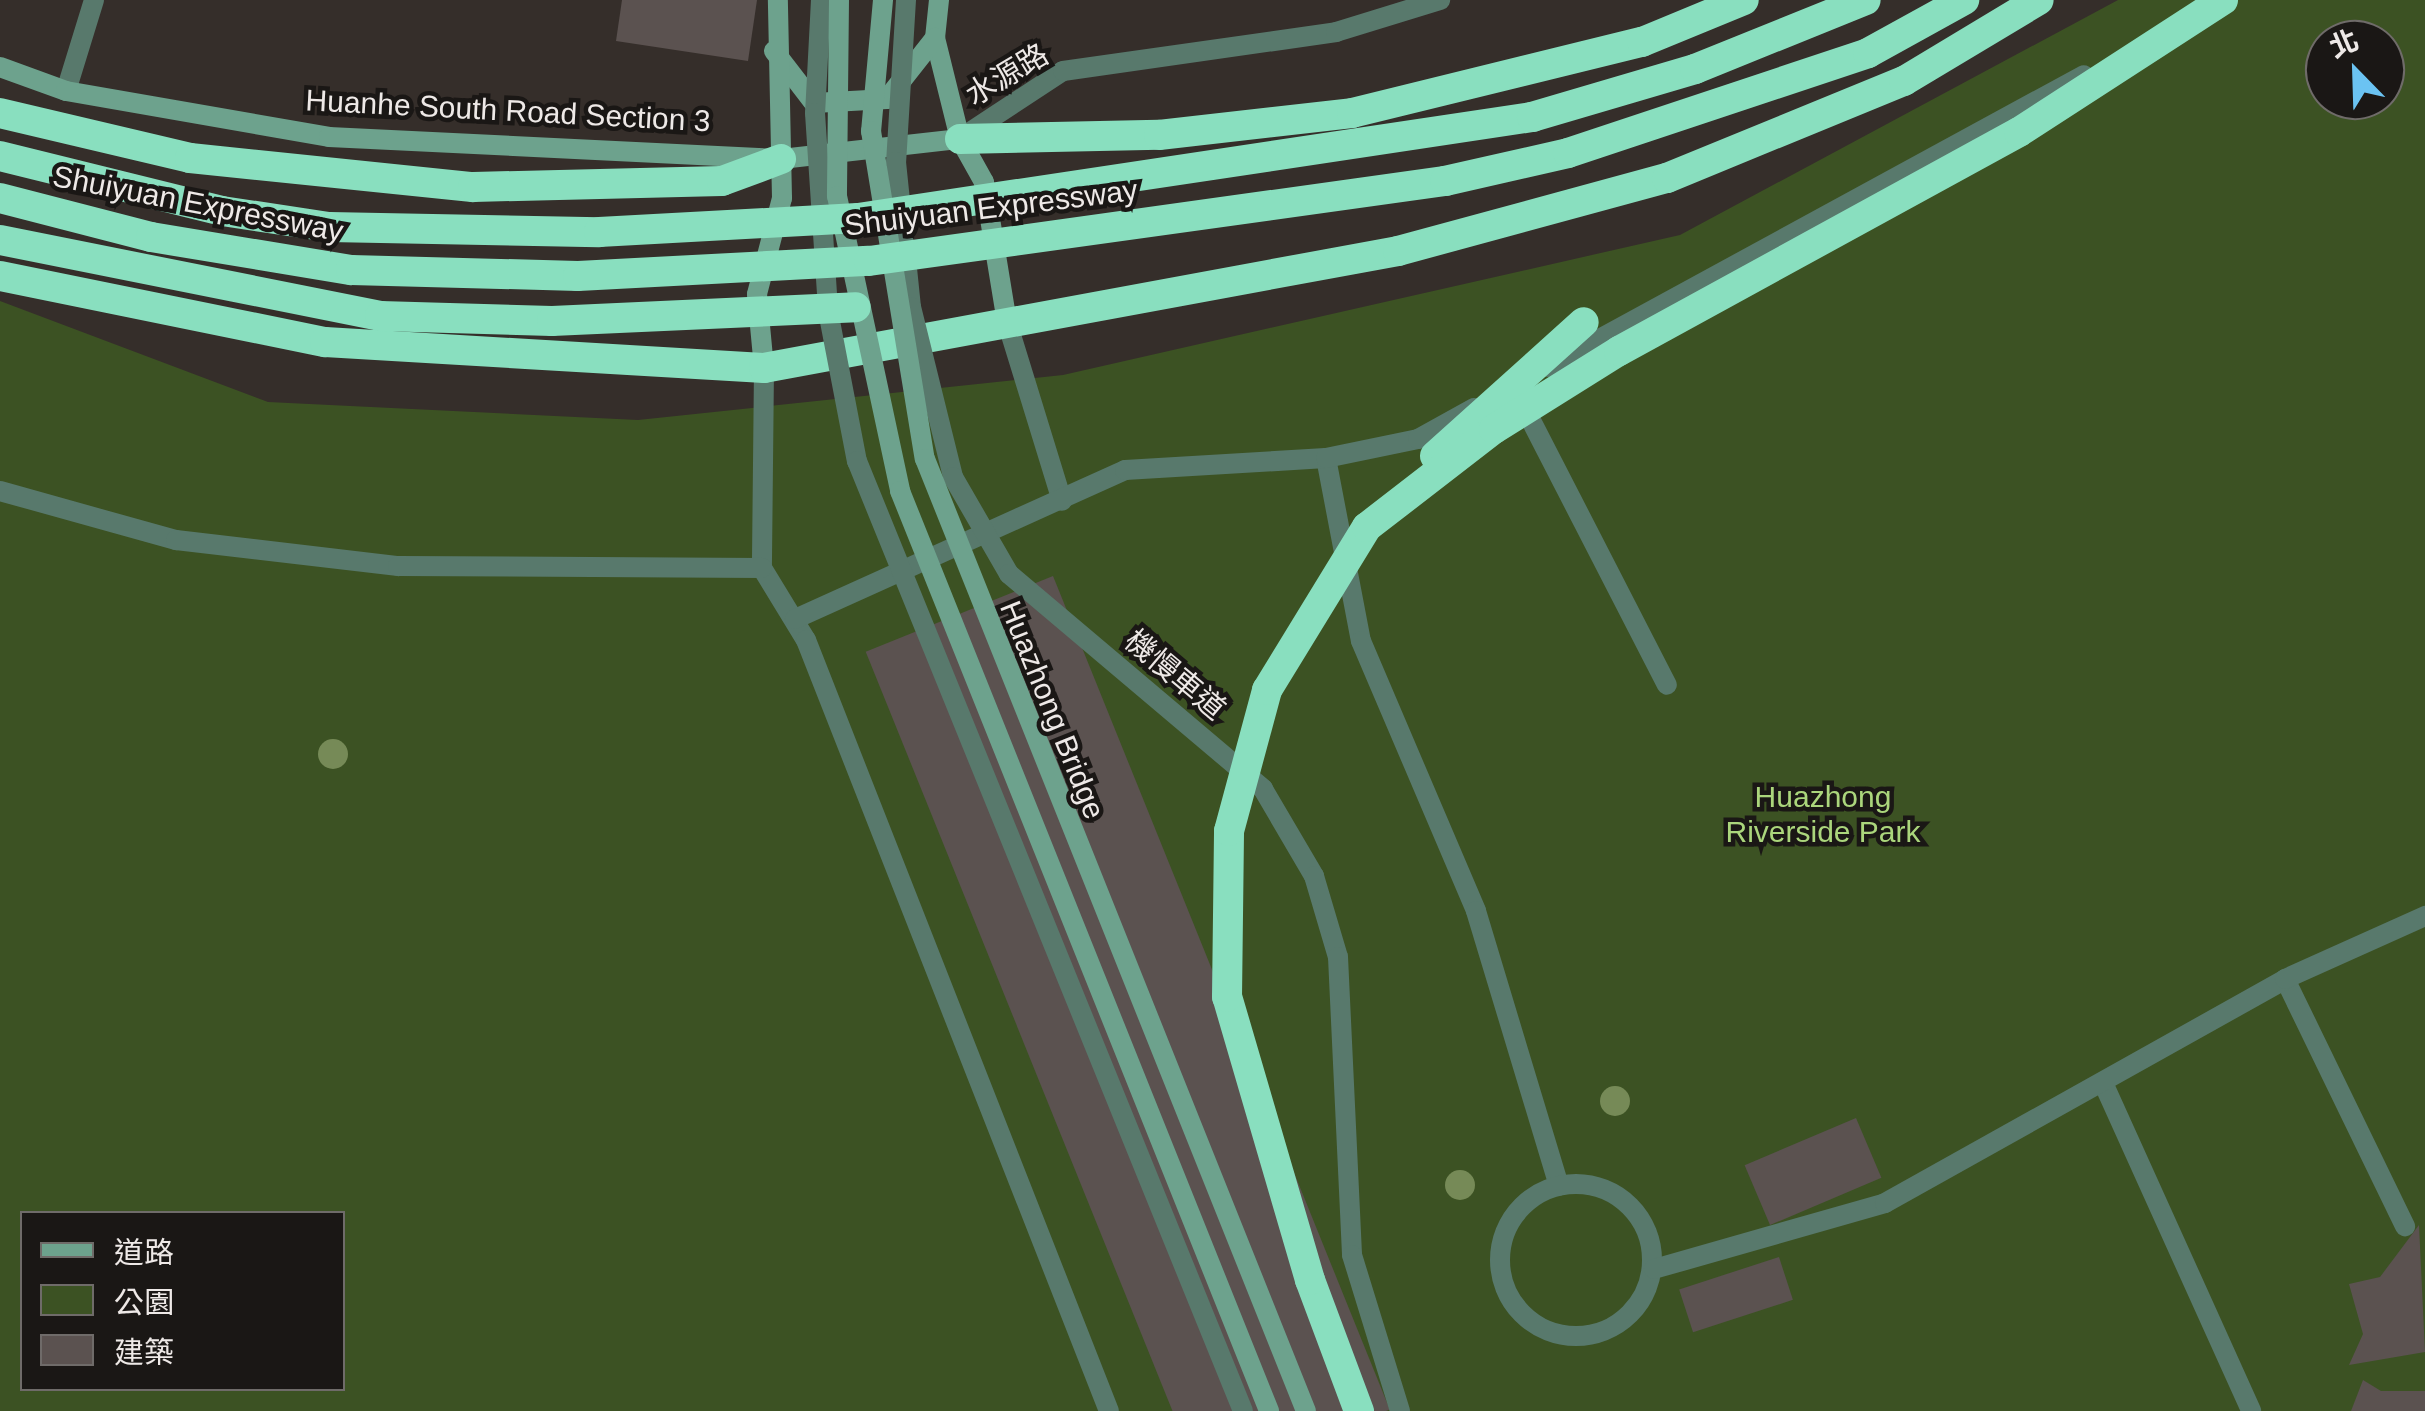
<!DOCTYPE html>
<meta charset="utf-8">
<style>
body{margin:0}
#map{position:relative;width:2425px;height:1411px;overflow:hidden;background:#352e2a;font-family:Arial,"Noto Sans TC",sans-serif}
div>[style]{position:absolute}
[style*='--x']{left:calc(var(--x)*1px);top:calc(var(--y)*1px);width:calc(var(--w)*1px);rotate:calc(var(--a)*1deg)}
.green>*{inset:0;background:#3c5223}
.building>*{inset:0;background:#5b5250;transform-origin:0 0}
.lane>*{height:20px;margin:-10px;padding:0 10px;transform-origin:10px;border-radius:10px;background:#58796c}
.lane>.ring{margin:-10px;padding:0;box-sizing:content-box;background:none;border:20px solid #58796c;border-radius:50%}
.street>*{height:20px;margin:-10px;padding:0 10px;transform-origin:10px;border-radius:10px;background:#58796c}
.secondary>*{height:20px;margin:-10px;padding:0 10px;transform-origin:10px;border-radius:10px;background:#6da28d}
.highway>*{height:30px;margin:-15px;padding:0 15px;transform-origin:15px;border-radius:15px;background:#89dfbf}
.lane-bridge>*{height:20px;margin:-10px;padding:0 10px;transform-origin:10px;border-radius:10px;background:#58796c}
.secondary-bridge>*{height:20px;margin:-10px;padding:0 10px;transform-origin:10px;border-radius:10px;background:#6da28d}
.highway-bridge>*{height:30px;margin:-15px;padding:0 15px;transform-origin:15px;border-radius:15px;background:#89dfbf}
.trees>*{width:30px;height:30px;margin:-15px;border-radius:50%;background:#768a57}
span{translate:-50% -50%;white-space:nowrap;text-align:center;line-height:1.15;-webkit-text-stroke:9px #1a1715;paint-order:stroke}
.street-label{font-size:30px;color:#eee9e7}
.park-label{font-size:30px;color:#abd67c}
.legend{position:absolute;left:20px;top:1211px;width:325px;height:180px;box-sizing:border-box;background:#1a1715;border:2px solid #6f6b69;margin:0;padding:12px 18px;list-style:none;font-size:30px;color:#eee9e7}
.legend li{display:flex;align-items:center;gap:20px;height:50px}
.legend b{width:50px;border:2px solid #6f6b69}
.north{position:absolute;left:2305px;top:20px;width:100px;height:100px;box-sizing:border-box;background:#1a1715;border:2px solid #6f6b69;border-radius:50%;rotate:337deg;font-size:28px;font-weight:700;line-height:40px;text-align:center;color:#eee9e7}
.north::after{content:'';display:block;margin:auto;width:35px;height:45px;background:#6bc3f2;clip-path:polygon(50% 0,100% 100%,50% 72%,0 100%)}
</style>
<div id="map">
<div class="green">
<div style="clip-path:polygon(evenodd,2118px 0,2425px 0,2425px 1411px,0 1411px,0 301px,268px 402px,638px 420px,1063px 375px,1680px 235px,2118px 0,2325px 40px,2385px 40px,2385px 100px,2325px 100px,2325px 40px,2118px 0,22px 1214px,342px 1214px,342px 1388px,22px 1388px,22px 1214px)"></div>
</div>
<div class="building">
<div style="clip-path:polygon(622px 0,757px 0,748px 61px,616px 41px)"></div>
<div style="left:1053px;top:576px;width:899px;height:202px;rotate:68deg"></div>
<div style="left:1856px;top:1118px;width:65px;height:121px;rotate:67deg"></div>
<div style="clip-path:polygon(2419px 1225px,2425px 1352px,2349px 1365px,2363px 1334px,2349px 1284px,2380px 1277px)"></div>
<div style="left:1779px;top:1257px;width:45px;height:105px;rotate:72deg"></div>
<div style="clip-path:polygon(2363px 1380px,2381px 1391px,2425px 1391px,2425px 1411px,2351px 1411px)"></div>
</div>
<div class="lane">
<div style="--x:964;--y:136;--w:118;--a:-33.3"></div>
<div style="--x:1063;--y:71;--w:276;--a:-8.1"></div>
<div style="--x:1336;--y:32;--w:109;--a:-17.1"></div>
<div style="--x:1007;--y:322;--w:187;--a:72.9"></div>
<div style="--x:1548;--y:367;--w:610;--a:-28.58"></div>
<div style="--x:764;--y:368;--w:200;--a:90.6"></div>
<div style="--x:762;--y:568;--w:84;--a:58.6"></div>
<div style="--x:806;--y:640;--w:828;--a:68.55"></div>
<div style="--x:1521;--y:401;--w:319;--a:62.8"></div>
<div style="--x:1326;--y:458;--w:186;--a:79.2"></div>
<div style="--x:1361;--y:641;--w:293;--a:66.9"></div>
<div style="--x:1476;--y:911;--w:287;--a:73.2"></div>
<div style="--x:0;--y:491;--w:183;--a:15.6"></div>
<div style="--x:176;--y:540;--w:224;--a:6.7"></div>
<div style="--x:398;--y:566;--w:364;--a:0.3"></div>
<div style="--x:795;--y:619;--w:362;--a:-24.3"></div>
<div style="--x:1125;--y:470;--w:201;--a:-3.4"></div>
<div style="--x:1326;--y:458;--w:94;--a:-11.7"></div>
<div style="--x:1418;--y:439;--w:64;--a:-29"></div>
<div style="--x:2285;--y:979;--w:275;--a:64.1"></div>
<div style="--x:2105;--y:1087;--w:355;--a:65.7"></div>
<div class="ring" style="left:1500px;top:1184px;width:132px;height:132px"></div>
<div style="--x:1654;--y:1269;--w:240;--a:-15.9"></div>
<div style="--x:1885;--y:1203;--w:458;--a:-29.2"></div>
<div style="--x:2285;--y:979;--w:154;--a:-24.2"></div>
</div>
<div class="street">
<div style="--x:66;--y:91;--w:95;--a:-72.9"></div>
</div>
<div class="secondary">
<div style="--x:939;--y:0;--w:38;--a:96"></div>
<div style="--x:935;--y:38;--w:104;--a:76.1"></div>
<div style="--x:960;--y:139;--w:49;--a:60.8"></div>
<div style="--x:984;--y:182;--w:142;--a:80.7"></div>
<div style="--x:774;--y:51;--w:66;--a:52.4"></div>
<div style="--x:814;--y:103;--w:73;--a:-3.1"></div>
<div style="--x:887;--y:99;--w:78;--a:-51.8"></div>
<div style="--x:0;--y:67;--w:70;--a:20"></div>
<div style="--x:66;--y:91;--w:267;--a:9.9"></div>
<div style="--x:329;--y:137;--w:453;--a:2.8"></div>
<div style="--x:781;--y:159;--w:180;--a:-6.4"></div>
<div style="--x:764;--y:368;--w:74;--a:-95.4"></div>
<div style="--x:757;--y:294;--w:99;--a:-75.4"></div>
<div style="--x:782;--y:198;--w:198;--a:-91.2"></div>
</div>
<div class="highway">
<div style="--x:0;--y:113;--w:195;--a:13.3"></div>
<div style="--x:190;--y:158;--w:284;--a:5.9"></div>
<div style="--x:473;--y:187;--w:249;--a:-1.4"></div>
<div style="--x:722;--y:181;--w:63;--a:-20.4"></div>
<div style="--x:960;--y:139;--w:199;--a:-1.2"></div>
<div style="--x:1159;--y:135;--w:194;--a:-6.5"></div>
<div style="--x:1352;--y:113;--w:299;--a:-13.8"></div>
<div style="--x:1642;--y:42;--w:110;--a:-22.4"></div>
<div style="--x:0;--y:276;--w:332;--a:11.5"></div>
<div style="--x:325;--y:342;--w:440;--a:3.4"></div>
<div style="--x:764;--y:368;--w:645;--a:-10.46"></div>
<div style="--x:1398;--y:251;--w:279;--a:-15.2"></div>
<div style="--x:1667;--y:178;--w:256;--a:-22.3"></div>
<div style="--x:1904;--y:81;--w:157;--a:-31"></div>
<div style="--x:1310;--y:1280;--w:140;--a:69.5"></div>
</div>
<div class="lane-bridge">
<div style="--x:821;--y:0;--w:113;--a:93"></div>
<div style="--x:815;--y:113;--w:198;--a:86.2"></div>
<div style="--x:828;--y:311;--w:153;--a:79.1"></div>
<div style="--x:857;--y:461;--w:1025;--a:67.89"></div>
<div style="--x:906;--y:0;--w:162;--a:93.5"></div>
<div style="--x:896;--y:162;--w:146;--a:84.1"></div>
<div style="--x:911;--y:307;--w:175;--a:76.1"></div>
<div style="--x:953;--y:477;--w:112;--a:60"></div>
<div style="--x:1009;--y:574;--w:333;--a:40.2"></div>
<div style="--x:1263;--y:789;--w:101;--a:59.6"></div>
<div style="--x:1314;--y:876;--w:84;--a:73.5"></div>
<div style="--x:1338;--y:957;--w:298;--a:87.3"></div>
<div style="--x:1352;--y:1255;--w:163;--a:72.9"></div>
</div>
<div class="secondary-bridge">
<div style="--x:839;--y:0;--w:196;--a:90.6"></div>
<div style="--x:837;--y:196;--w:302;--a:77.9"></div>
<div style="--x:900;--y:491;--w:991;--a:68.14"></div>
<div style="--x:883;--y:0;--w:132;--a:95.2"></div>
<div style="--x:871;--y:131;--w:332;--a:80.7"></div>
<div style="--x:925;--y:459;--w:1025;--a:68.19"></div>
</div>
<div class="highway-bridge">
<div style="--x:0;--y:156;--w:229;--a:13.9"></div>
<div style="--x:222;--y:211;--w:108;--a:8.5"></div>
<div style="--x:329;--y:227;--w:270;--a:1.1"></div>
<div style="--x:599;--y:232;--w:259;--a:-3.1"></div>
<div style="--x:858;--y:218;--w:682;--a:-8.52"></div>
<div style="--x:1532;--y:117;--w:170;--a:-16.4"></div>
<div style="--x:1695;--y:69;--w:184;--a:-22"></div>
<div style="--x:0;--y:198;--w:156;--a:14.5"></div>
<div style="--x:151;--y:237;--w:203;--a:9.4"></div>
<div style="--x:351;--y:270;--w:227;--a:1.5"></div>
<div style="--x:578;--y:276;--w:291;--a:-3"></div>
<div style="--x:869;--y:261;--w:582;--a:-7.91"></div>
<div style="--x:1445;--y:181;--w:126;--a:-12.8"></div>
<div style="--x:1568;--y:153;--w:316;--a:-18.4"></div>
<div style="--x:1868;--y:53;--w:110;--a:-28.9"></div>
<div style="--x:0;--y:240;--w:388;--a:11.3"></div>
<div style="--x:380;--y:316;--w:172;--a:1.7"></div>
<div style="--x:552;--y:321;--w:304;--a:-2.6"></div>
<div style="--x:1435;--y:456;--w:200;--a:-42"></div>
<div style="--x:1310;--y:1280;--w:295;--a:-106.3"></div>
<div style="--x:1227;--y:997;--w:166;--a:-89.3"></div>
<div style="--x:1229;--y:831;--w:146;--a:-74.9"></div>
<div style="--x:1267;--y:690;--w:191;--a:-58.5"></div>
<div style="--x:1367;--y:527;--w:160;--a:-37.7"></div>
<div style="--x:1494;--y:429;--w:147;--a:-32"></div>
<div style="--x:1619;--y:351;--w:456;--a:-28.7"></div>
<div style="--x:2019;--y:132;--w:243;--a:-32.9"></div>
</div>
<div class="trees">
<div style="left:333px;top:754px"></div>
<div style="left:1615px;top:1101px"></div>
<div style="left:1460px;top:1185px"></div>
</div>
<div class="street-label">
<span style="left:1007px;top:75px;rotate:-31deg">水源路</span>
<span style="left:508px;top:111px;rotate:3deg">Huanhe South Road Section 3</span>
<span style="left:198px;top:204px;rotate:11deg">Shuiyuan Expressway</span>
<span style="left:991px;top:208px;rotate:-7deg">Shuiyuan Expressway</span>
<span style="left:1175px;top:675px;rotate:40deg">機慢車道</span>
<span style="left:1052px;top:710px;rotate:68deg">Huazhong Bridge</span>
</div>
<div class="park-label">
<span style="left:1823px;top:814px">Huazhong<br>Riverside Park</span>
</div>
<ul class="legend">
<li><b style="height:12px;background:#6da28d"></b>道路</li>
<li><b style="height:28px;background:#3c5223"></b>公園</li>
<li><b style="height:28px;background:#5b5250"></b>建築</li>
</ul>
<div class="north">北</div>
</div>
